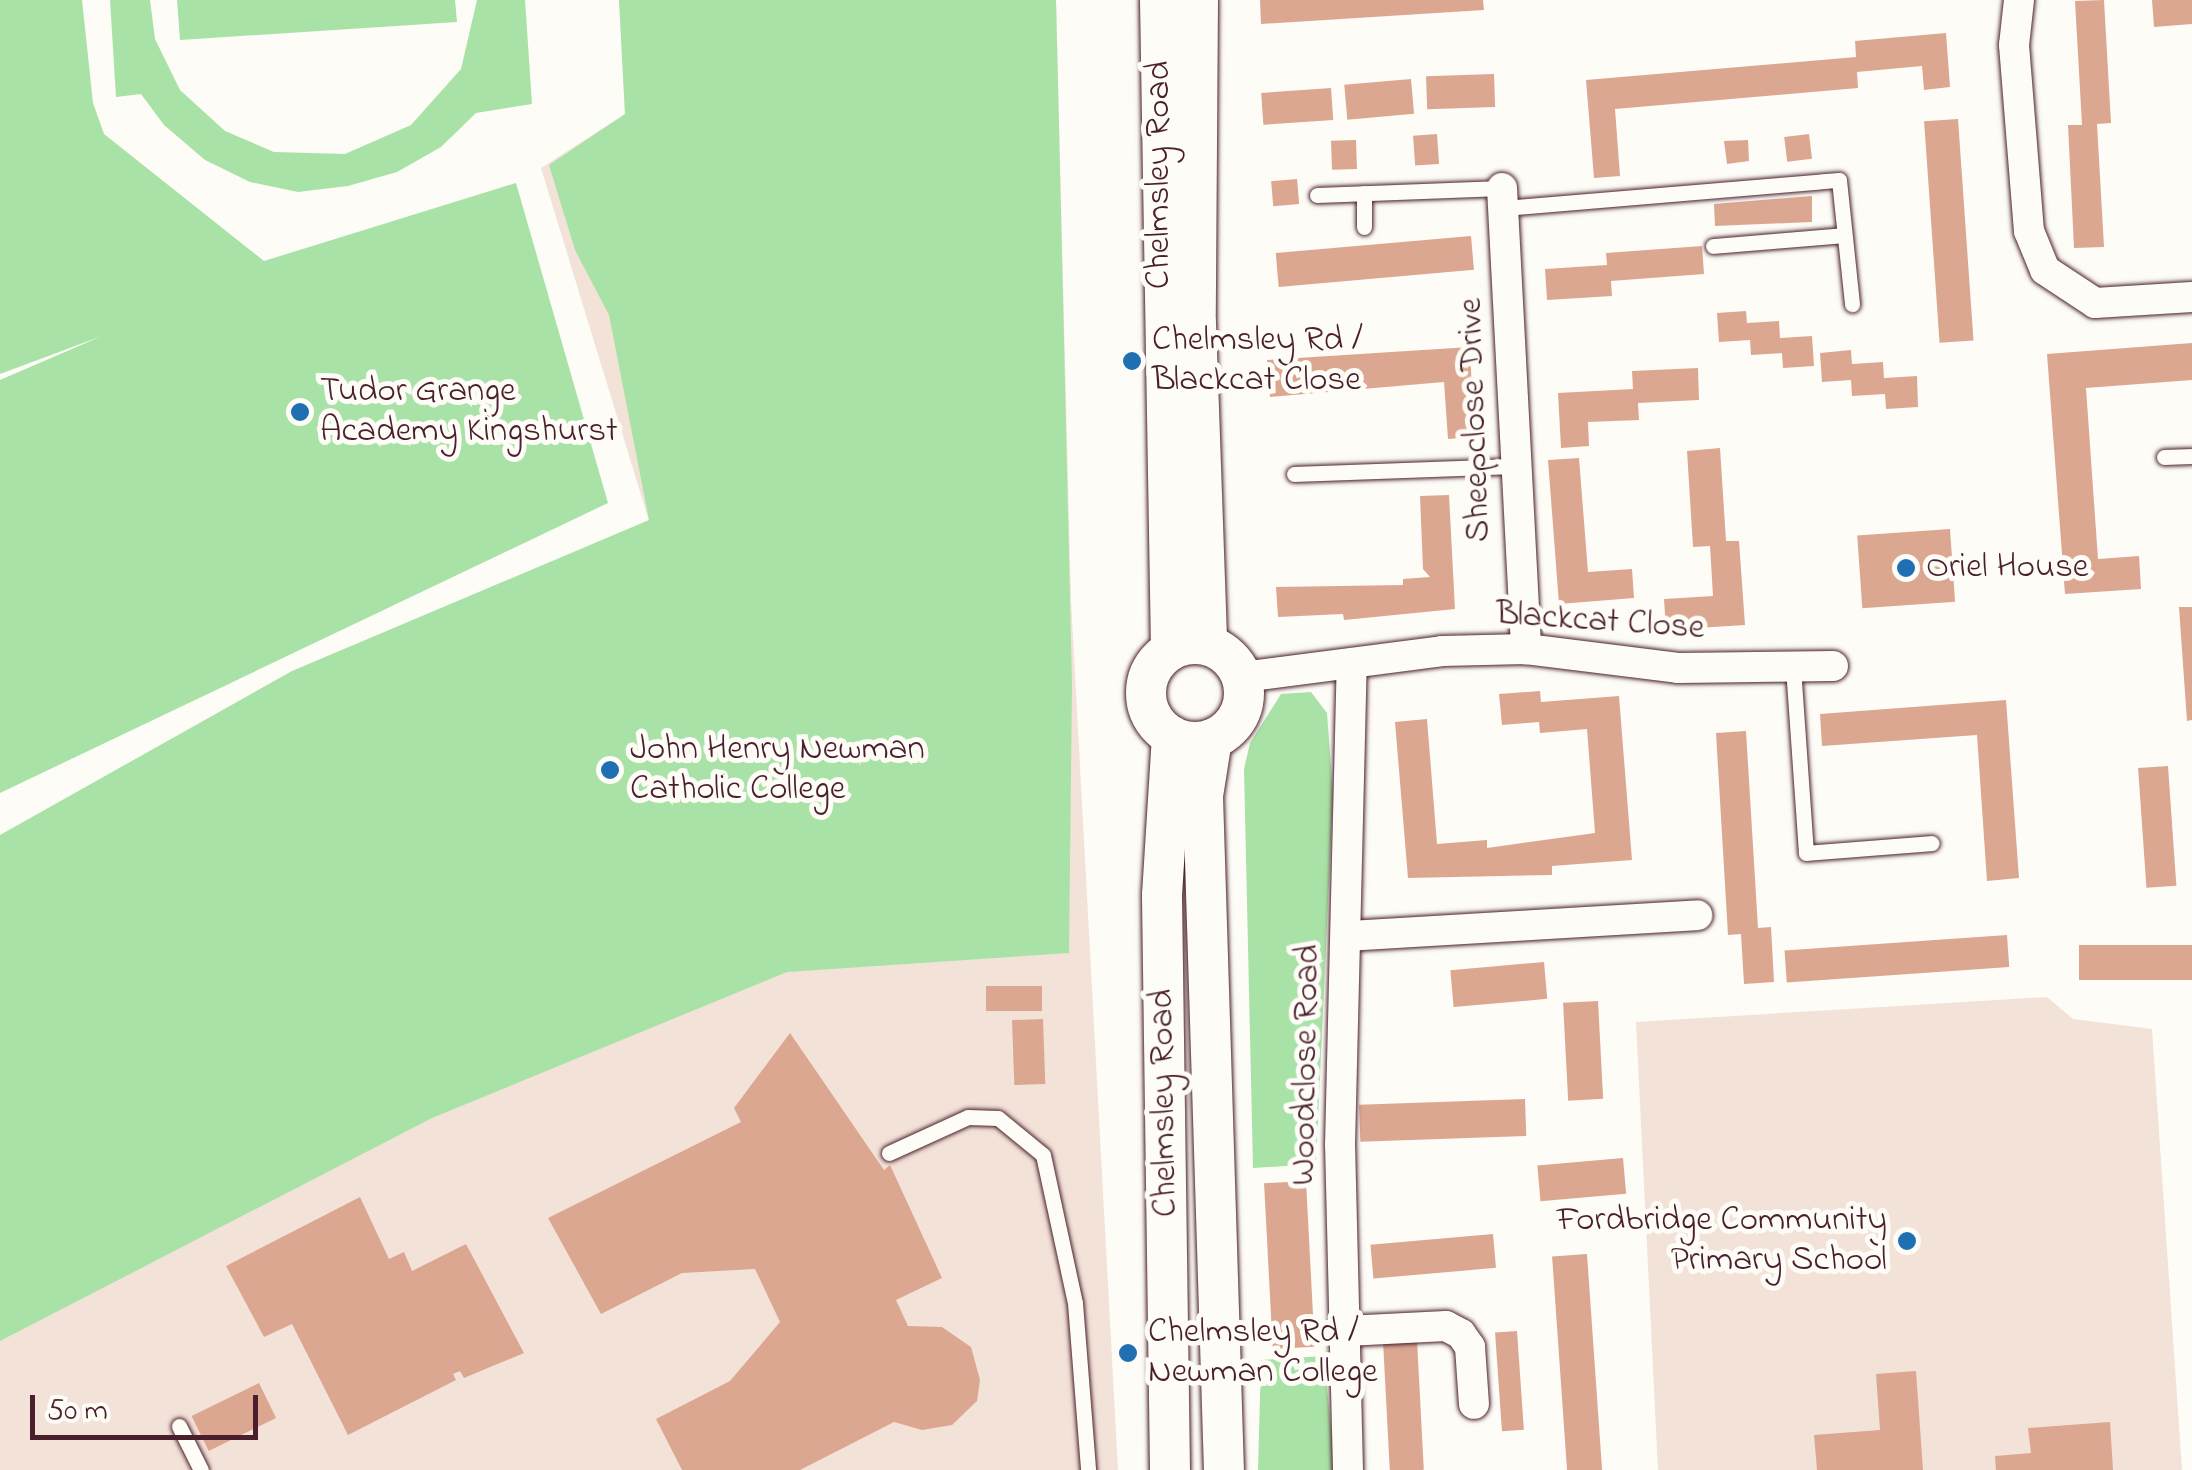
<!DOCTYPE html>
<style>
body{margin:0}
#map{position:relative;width:2192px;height:1470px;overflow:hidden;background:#fdfcf7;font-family:"Indie Flower",sans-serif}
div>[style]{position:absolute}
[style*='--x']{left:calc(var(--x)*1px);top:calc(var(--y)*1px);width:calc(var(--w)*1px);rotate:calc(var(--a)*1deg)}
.built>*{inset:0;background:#f3e2d8}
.green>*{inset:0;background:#a9e2a6}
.building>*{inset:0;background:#dca791;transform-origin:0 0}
.roads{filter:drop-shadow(0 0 2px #4a1f2b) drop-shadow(0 0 2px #4a1f2b)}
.service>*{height:15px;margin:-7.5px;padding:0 7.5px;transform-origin:7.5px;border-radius:7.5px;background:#fdfcf7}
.minor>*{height:30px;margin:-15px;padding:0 15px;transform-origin:15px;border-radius:15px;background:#fdfcf7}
.tertiary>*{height:40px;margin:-20px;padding:0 20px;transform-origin:20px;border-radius:20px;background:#fdfcf7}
.tertiary>.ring{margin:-20px;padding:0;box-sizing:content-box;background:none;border:40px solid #fdfcf7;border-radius:50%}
.dots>*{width:28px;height:28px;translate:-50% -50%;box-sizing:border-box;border:5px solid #fdfcf7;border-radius:50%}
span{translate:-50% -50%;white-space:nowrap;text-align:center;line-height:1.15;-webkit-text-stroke:10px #fdfcf7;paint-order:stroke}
.street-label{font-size:35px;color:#4a1f2b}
.poi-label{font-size:35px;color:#4a1f2b}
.left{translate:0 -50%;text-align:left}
.right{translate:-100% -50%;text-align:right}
.scale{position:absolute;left:30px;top:1395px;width:228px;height:45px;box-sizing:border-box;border:5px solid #4a1f2b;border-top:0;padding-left:12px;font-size:30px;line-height:35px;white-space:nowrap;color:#4a1f2b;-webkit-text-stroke:8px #fdfcf7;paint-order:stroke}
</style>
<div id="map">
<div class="built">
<div style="clip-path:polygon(619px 0,1056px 0,1071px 600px,1118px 1470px,0 1470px,0 843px,649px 521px,541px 168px,625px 114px)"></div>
<div style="clip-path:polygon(2047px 997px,2073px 1019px,2152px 1029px,2182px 1470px,1658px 1470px,1636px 1022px)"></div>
</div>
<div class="green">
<div style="clip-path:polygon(0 0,82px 0,93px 103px,104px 134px,264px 261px,516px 183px,608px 503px,0 793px,0 380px,102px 336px,0 374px)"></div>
<div style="clip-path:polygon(110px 0,150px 0,155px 39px,180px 90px,225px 131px,274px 152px,345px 154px,411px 125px,461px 69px,477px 0,525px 0,532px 104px,476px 113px,441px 147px,397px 172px,348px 186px,298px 192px,250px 182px,205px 160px,164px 125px,141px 94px,116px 97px)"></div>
<div style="clip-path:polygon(177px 0,455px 0,457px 22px,180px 40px)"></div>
<div style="clip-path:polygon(619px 0,1056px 0,1072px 684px,1069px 953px,787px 972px,432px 1118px,0 1341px,0 835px,292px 671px,649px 520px,609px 315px,575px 250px,549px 165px,625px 114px)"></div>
<div style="clip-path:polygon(1311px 692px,1327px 713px,1333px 794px,1316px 1164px,1253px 1168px,1244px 769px,1250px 743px,1281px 694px)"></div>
<div style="clip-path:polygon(1324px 1356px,1335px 1470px,1258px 1470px,1261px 1360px)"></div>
</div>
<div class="building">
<div style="clip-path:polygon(1260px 0,1483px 0,1484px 10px,1261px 24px)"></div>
<div style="clip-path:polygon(2104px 0,2111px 123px,2097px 124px,2104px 247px,2074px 248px,2068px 125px,2082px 125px,2075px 1px)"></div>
<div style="clip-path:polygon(2152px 0,2192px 0,2192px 24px,2154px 27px)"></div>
<div style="clip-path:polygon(1946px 33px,1950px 87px,1924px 90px,1922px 66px,1857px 72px,1858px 88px,1615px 109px,1620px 176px,1594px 178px,1586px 80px,1856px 57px,1855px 41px)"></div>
<div style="left:1494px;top:74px;width:33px;height:68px;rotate:88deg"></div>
<div style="left:1411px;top:79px;width:35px;height:67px;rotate:85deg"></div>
<div style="left:1331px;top:88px;width:32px;height:70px;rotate:86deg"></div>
<div style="left:1958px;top:119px;width:222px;height:34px;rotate:86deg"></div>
<div style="left:1437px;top:134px;width:30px;height:24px;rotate:86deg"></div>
<div style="left:1809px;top:134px;width:25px;height:25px;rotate:83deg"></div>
<div style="left:1356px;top:140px;width:29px;height:25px;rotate:88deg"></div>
<div style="clip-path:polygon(1748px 140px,1749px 161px,1727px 164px,1724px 141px)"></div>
<div style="left:1297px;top:179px;width:25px;height:26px;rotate:85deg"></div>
<div style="clip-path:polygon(1812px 196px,1812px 222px,1715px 226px,1714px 204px)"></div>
<div style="left:1471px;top:236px;width:34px;height:196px;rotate:85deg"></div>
<div style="clip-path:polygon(1702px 246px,1704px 274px,1611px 281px,1612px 296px,1547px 300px,1545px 269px,1607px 265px,1606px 253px)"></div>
<div style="clip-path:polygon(1746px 311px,1747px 323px,1779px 321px,1780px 338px,1812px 336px,1814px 366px,1783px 368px,1782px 353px,1751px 355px,1750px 340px,1719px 342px,1717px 313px)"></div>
<div style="clip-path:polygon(2192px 343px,2192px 380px,2086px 388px,2098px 559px,2139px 556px,2141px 589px,2065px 594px,2047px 354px)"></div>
<div style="clip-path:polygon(1470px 347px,1474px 437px,1448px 439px,1444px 382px,1270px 397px,1267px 360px)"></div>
<div style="clip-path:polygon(1851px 350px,1852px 364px,1883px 362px,1884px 378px,1917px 376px,1918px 407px,1886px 409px,1885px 394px,1852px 396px,1851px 380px,1822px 382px,1820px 353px)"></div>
<div style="clip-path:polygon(1698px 368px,1699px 400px,1638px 403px,1639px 420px,1588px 422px,1589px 446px,1561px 448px,1558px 393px,1633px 389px,1632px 371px)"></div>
<div style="clip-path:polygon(1720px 448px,1726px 541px,1739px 541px,1745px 625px,1666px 630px,1664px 599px,1713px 596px,1710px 546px,1693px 547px,1687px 451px)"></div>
<div style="clip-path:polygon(1579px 458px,1588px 572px,1632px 569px,1634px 598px,1559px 604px,1548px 460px)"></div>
<div style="clip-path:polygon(1449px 495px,1455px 609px,1344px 620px,1343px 614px,1278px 617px,1276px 587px,1403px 585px,1403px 579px,1430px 577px,1423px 569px,1420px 496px)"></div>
<div style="left:1950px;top:529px;width:73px;height:93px;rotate:86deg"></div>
<div style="clip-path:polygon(2179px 607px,2192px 607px,2192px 720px,2187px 721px)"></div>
<div style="clip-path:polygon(1540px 691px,1541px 702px,1619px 696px,1632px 860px,1552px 866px,1552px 875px,1408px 878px,1395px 722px,1427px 719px,1437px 844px,1487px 840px,1487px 848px,1595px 833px,1587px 729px,1540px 733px,1539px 722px,1502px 725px,1499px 694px)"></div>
<div style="clip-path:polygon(2006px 700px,2019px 878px,1987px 881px,1977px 735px,1822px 746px,1820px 714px)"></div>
<div style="clip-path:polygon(1746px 731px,1758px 928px,1771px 927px,1774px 982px,1744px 984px,1741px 934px,1728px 935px,1716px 733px)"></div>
<div style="left:2168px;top:766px;width:120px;height:30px;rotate:86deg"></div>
<div style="left:2007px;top:935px;width:32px;height:223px;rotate:86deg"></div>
<div style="left:2192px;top:945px;width:35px;height:113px;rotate:90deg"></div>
<div style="left:1544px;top:962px;width:37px;height:94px;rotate:85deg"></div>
<div style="left:1042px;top:986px;width:25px;height:56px;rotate:90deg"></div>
<div style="left:1598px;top:1001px;width:98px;height:35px;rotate:87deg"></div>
<div style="left:1043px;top:1019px;width:65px;height:31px;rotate:88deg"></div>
<div style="clip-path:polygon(790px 1033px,884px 1170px,890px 1165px,942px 1278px,896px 1300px,908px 1326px,942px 1327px,971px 1347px,980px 1380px,977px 1401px,952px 1425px,922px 1430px,894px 1422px,800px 1470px,682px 1470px,656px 1419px,730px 1381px,780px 1322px,755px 1269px,682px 1273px,601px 1314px,548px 1218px,741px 1122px,734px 1108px)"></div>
<div style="left:1525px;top:1099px;width:37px;height:166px;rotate:88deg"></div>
<div style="left:1623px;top:1158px;width:36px;height:86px;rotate:85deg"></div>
<div style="left:1306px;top:1181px;width:166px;height:42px;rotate:87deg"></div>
<div style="clip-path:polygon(360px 1197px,389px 1259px,404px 1252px,412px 1271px,466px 1244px,524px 1353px,464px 1378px,460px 1371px,453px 1374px,456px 1380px,348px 1435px,292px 1324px,264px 1337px,226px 1266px)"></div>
<div style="left:1493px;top:1234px;width:34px;height:123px;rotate:85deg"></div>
<div style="left:1587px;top:1254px;width:217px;height:35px;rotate:86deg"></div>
<div style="left:1517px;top:1331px;width:99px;height:22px;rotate:86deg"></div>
<div style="left:1417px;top:1340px;width:130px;height:34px;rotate:87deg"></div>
<div style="clip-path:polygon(1916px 1371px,1923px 1470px,1817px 1470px,1814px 1435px,1880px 1430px,1876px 1374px)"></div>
<div style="left:259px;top:1383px;width:39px;height:75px;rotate:64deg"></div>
<div style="clip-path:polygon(2110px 1422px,2113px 1470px,1996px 1470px,1995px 1456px,2031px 1453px,2028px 1428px)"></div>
</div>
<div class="roads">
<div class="service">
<div style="--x:1364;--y:193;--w:34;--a:90"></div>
<div style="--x:1317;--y:195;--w:185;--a:-2.2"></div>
<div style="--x:1504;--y:208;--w:336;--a:-4.8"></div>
<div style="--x:1839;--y:180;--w:125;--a:84"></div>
<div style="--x:1713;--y:246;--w:131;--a:-4.8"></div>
<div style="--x:2164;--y:457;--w:28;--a:-2"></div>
<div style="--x:1294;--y:474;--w:220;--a:-2.1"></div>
<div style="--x:1793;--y:667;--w:186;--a:86"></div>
<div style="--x:1806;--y:853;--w:126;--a:-4.5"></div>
<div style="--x:889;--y:1153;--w:87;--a:-24.5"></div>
<div style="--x:968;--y:1117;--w:30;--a:2"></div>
<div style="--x:998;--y:1118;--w:58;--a:39.4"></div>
<div style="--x:1043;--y:1155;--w:151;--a:77.8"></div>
<div style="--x:1075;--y:1303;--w:168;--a:85.5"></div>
<div style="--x:179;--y:1426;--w:49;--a:63.4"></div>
</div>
<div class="minor">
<div style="--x:2019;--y:0;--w:45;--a:96.3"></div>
<div style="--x:2014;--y:45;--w:187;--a:85.4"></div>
<div style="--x:2029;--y:231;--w:42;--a:67.7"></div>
<div style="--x:2045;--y:270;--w:60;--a:33.4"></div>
<div style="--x:2095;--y:303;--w:97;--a:-3.5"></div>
<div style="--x:1502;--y:188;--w:462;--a:87"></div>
<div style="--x:1243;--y:677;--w:201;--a:-7.4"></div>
<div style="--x:1442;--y:651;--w:84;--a:-1.4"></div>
<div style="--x:1526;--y:649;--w:153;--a:7.1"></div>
<div style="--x:1678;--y:668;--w:155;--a:-0.7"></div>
<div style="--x:1348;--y:936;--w:350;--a:-3.4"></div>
<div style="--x:1346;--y:1331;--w:100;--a:-2.9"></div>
<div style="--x:1446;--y:1326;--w:17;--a:28"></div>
<div style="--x:1461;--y:1334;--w:16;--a:55"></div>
<div style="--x:1470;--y:1347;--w:57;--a:86"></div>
<div style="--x:1348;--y:1470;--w:325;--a:-91.4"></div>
<div style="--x:1340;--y:1145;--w:482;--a:-88.6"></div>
</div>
<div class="tertiary">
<div style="--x:1160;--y:0;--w:650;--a:89.03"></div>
<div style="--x:1198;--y:0;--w:323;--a:90.4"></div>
<div style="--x:1196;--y:323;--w:321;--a:88"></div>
<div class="ring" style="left:1146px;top:644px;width:58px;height:58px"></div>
<div style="--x:1212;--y:739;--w:58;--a:99"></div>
<div style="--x:1203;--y:796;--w:674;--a:88.22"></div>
<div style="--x:1170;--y:1470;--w:575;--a:-90.8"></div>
<div style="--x:1162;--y:895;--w:159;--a:-86.4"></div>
</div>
</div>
<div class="dots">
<div style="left:1132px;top:361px;background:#1f6fb2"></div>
<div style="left:300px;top:412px;background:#1f6fb2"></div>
<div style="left:1906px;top:568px;background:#1f6fb2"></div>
<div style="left:610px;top:770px;background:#1f6fb2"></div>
<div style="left:1907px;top:1241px;background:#1f6fb2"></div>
<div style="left:1128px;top:1353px;background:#1f6fb2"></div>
</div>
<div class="street-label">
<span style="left:1160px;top:175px;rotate:-90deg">Chelmsley Road</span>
<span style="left:1476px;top:420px;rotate:-92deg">Sheepclose Drive</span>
<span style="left:1600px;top:622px;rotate:4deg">Blackcat Close</span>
<span style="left:1307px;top:1065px;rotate:-89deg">Woodclose Road</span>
<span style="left:1165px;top:1103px;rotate:-91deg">Chelmsley Road</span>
</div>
<div class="poi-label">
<span class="left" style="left:1152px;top:361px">Chelmsley Rd /<br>Blackcat Close</span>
<span class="left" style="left:320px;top:412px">Tudor Grange<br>Academy Kingshurst</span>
<span class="left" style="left:1926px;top:568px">Oriel House</span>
<span class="left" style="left:630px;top:770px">John Henry Newman<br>Catholic College</span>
<span class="right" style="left:1887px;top:1241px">Fordbridge Community<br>Primary School</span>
<span class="left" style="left:1148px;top:1353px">Chelmsley Rd /<br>Newman College</span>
</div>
<div class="scale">50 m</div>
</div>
